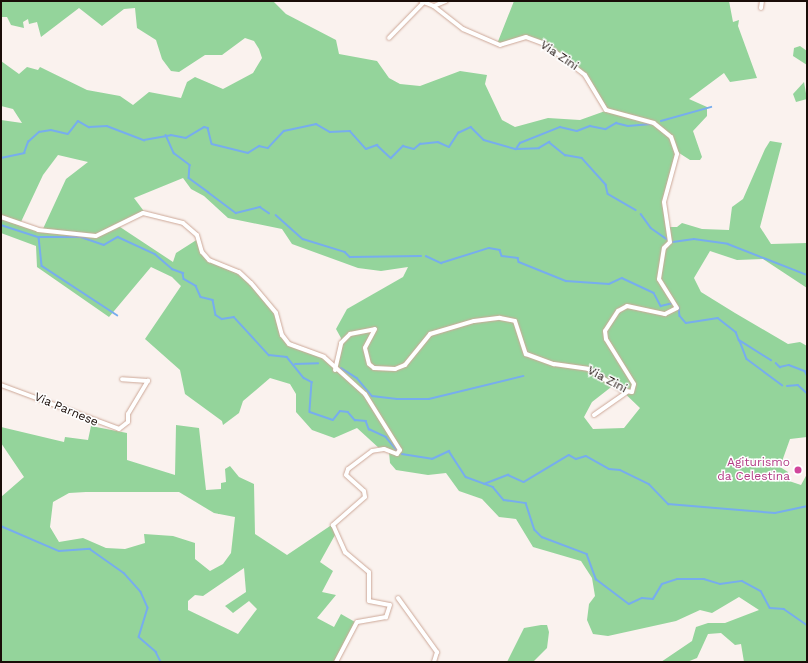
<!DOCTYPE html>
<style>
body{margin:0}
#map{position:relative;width:808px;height:663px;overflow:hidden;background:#faf2ee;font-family:"Work Sans",sans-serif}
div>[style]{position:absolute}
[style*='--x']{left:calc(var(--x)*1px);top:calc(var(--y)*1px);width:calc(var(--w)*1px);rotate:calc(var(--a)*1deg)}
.green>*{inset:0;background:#94d49b}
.stream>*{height:1.5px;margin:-0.75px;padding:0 0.75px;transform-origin:0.75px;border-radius:0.75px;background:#77adee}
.roads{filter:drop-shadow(0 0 1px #cda898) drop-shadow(0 0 1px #cda898)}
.minor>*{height:4px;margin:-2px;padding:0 2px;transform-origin:2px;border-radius:2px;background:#fff}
.dots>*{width:11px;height:11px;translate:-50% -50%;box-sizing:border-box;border:2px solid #fff;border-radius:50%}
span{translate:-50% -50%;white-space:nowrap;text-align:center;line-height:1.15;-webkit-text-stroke:3px #fff;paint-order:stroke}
.street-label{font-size:12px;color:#1a0d08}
.hotel-label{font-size:12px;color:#b23c85}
.right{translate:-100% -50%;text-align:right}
.frame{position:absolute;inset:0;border:2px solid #1a0d08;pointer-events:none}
</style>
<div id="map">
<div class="green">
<div style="clip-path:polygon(evenodd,1px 1px,273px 1px,286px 14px,336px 40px,339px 54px,377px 61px,389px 78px,400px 84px,420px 86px,460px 71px,487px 75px,485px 84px,502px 120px,515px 127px,548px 118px,580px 120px,608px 110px,584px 76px,554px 51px,530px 38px,497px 44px,514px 1px,729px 1px,733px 22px,739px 20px,738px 26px,757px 78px,730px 82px,724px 73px,689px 99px,707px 107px,707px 116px,693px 131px,702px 157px,700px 160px,690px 160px,676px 151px,662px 204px,668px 227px,677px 227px,682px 223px,702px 229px,729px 230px,732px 207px,743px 199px,765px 149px,770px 141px,782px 143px,760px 227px,771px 244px,807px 243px,807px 288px,763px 259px,737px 260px,710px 251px,694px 278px,701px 292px,735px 313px,788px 344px,800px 342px,807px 346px,807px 437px,790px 439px,780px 467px,788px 472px,786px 480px,801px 485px,807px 474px,807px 662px,744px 662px,741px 644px,735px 645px,721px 633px,708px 634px,697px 658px,687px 662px,661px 662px,692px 641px,696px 627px,708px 623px,725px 623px,759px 610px,739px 597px,712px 613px,700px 610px,676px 621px,608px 636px,593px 634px,587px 620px,589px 604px,595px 596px,592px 578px,581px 561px,533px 547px,516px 519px,499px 517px,482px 499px,459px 491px,446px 473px,428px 475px,396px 470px,390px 463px,389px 452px,380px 449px,357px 428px,334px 438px,312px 430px,296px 412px,296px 394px,290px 384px,270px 378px,243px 401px,239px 413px,223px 425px,222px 421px,185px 394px,180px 370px,145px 339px,181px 286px,172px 277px,151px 267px,109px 317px,37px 267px,36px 246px,1px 233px,1px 120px,22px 123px,13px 109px,1px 106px,1px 61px,19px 74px,27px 67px,38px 70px,40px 67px,87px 90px,120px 96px,133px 105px,149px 92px,181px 98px,187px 82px,195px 77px,223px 89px,253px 73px,262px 58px,259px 49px,254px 41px,245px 38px,222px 55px,205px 55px,179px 72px,171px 71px,162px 59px,156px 40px,137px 28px,135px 8px,124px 9px,102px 26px,79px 8px,41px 37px,37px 22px,29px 24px,28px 19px,23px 22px,24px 28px,11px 25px,7px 17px,1px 17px,1px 1px,58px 155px,88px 162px,66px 179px,42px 231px,20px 224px,43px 175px,58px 155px,1px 1px,183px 178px,191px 189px,204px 196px,228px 218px,282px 229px,292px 244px,358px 268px,381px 271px,408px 267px,403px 277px,347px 309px,336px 329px,341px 338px,336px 369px,320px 354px,285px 340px,275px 312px,240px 274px,206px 258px,198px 239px,176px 253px,173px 262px,117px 225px,146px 214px,134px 198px,183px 178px,1px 1px,615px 384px,640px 408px,624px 428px,593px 429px,584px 417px,592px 402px,615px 384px)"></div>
<div style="clip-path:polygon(800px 46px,807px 51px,807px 65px,793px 56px,794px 48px)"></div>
<div style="clip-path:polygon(804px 82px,807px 99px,796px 102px,793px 94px)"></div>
<div style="clip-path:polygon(evenodd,176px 425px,199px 428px,206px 490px,221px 489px,221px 483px,226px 482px,225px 469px,230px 466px,239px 477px,254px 484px,255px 534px,287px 555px,333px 524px,335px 535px,320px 562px,333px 571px,322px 592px,336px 595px,317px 618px,334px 627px,341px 614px,355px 622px,334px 662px,1px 662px,1px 497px,24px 477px,1px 443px,1px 427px,64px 442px,65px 437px,88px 440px,91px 426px,127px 433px,127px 460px,175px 475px,176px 425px,86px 492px,179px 492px,214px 513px,235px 517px,231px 553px,223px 564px,210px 571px,195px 559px,195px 543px,173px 536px,144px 534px,145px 543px,125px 549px,106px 548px,83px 538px,59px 542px,50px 527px,53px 502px,69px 493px,86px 492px,176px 425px,244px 568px,246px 592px,225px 606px,233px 613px,249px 601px,257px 609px,238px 634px,188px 610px,188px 601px,195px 595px,203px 596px,244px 568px)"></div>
<div style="clip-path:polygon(541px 625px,547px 625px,549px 632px,547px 648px,533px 662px,507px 662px,524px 628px)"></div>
</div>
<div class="stream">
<div style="--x:661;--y:121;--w:52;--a:-15.6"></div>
<div style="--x:166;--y:135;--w:20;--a:66"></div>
<div style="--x:174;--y:153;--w:20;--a:37"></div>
<div style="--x:190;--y:165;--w:13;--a:94"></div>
<div style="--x:189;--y:178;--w:24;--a:36"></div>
<div style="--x:208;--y:192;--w:35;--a:37"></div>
<div style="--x:236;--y:213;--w:25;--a:-14"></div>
<div style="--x:260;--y:207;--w:11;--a:34"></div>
<div style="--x:516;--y:149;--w:23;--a:-2"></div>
<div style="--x:539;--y:148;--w:12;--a:-31"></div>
<div style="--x:549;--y:142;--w:21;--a:39"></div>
<div style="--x:565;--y:155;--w:17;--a:10"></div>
<div style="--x:582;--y:158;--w:36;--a:48"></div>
<div style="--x:606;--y:185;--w:9;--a:77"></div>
<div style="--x:608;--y:194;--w:32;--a:30"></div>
<div style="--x:1;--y:158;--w:24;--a:-12"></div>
<div style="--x:24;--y:153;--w:12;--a:-70"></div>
<div style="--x:28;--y:142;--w:15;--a:-42"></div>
<div style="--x:39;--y:132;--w:12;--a:-9"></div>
<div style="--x:51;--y:130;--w:17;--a:13"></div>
<div style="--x:68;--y:134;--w:16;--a:-52"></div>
<div style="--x:78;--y:121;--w:13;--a:29"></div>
<div style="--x:89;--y:127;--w:18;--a:-3"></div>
<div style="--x:107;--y:126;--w:40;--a:21"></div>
<div style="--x:144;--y:140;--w:27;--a:-10"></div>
<div style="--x:171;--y:135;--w:15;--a:11"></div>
<div style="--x:186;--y:138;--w:21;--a:-31"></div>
<div style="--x:204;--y:127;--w:4;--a:14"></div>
<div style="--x:208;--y:128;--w:16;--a:76"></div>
<div style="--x:212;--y:144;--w:37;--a:14"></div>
<div style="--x:248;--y:153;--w:13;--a:-32"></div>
<div style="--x:259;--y:146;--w:9;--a:13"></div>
<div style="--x:268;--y:148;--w:23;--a:-47"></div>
<div style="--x:284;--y:131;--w:33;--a:-12"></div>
<div style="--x:316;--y:124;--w:16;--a:30"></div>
<div style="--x:330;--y:132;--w:20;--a:-3"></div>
<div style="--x:350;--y:131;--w:24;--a:48"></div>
<div style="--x:366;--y:149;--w:12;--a:-20"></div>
<div style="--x:377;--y:145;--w:19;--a:43"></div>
<div style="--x:391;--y:158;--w:17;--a:-45"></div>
<div style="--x:403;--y:146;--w:11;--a:15"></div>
<div style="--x:414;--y:149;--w:8;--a:-40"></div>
<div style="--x:420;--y:144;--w:18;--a:-6"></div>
<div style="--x:438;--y:142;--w:12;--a:24"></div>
<div style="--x:449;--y:147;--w:17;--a:-57"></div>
<div style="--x:458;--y:133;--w:14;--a:-25"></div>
<div style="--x:471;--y:127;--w:18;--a:45"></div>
<div style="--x:484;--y:140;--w:33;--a:16"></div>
<div style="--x:516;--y:149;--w:7;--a:-56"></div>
<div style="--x:520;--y:143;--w:43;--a:-21.8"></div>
<div style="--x:560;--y:127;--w:17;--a:13"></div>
<div style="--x:577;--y:131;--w:14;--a:-21"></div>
<div style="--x:590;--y:126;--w:16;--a:11"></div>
<div style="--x:606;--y:129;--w:12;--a:-31"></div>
<div style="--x:616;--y:123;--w:12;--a:14"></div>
<div style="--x:628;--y:126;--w:23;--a:-5"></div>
<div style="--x:641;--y:214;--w:17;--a:54"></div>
<div style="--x:651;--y:228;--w:19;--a:35"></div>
<div style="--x:276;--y:215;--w:36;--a:42"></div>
<div style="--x:303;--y:239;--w:44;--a:17.2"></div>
<div style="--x:345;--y:252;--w:7;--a:45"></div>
<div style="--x:350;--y:257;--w:71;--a:-0.8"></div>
<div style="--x:1;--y:225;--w:40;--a:18"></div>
<div style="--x:39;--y:237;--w:42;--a:0"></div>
<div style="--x:81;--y:237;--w:24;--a:19"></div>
<div style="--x:104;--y:245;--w:16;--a:-30"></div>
<div style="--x:118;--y:237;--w:41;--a:24.7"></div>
<div style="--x:155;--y:254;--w:23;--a:41"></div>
<div style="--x:172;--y:269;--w:12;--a:20"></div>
<div style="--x:183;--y:273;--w:6;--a:81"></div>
<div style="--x:184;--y:279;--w:14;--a:30"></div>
<div style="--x:196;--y:286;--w:12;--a:66"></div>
<div style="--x:201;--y:297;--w:12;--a:14"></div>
<div style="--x:213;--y:300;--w:15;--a:79"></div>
<div style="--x:216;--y:315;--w:7;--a:34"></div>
<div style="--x:222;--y:319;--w:12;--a:-9"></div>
<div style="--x:234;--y:317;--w:52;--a:47.4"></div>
<div style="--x:269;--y:355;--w:18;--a:6"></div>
<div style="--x:287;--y:357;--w:27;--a:51"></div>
<div style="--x:304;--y:378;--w:9;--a:27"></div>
<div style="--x:312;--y:382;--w:30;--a:94"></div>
<div style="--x:310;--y:412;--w:24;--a:19"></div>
<div style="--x:333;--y:420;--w:11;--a:-52"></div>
<div style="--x:340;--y:411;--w:8;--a:7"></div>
<div style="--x:348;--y:412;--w:11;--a:49"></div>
<div style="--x:355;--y:420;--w:11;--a:5"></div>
<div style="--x:366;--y:421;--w:9;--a:69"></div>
<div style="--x:369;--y:429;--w:19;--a:25"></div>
<div style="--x:386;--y:437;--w:17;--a:50"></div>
<div style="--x:39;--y:237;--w:29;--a:84"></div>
<div style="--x:42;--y:266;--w:90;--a:33.2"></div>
<div style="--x:673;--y:242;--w:21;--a:-8"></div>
<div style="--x:694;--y:239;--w:34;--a:8"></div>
<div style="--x:728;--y:244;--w:85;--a:21.4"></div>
<div style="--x:426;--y:256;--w:17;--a:25"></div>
<div style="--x:441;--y:263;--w:50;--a:-17.4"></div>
<div style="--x:489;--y:248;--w:11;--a:10"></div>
<div style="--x:500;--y:250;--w:6;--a:72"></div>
<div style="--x:502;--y:256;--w:16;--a:7"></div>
<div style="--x:518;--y:258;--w:4;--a:76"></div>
<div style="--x:519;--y:262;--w:51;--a:22"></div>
<div style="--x:566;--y:281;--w:43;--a:4"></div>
<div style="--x:609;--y:284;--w:14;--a:-25"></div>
<div style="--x:622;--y:278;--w:35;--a:25"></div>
<div style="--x:654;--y:293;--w:15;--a:62"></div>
<div style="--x:661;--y:306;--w:12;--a:-14"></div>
<div style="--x:679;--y:307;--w:9;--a:84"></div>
<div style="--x:680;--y:316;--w:9;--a:49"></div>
<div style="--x:686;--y:323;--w:32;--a:-9"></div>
<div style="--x:718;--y:318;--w:23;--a:38"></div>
<div style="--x:736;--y:332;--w:9;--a:69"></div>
<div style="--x:739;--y:340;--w:38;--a:32"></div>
<div style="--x:740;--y:341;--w:19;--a:69"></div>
<div style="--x:747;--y:359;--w:44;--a:36.6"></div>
<div style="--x:776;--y:363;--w:6;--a:45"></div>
<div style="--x:780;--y:367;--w:9;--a:-13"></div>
<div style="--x:789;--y:365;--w:17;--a:21"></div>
<div style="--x:805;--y:371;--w:4;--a:63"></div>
<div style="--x:295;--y:364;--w:23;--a:-2"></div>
<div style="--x:341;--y:368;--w:19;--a:32"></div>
<div style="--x:357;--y:378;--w:23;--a:50"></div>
<div style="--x:372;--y:396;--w:25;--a:7"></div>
<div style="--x:397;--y:399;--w:32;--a:0"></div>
<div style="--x:429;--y:399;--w:97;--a:-13.7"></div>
<div style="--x:787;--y:386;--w:11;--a:-5"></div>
<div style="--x:798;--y:385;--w:12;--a:42"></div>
<div style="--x:402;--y:454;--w:30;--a:9"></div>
<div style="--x:432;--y:459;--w:19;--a:-25"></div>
<div style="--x:449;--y:451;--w:31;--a:57"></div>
<div style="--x:466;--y:477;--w:29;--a:20"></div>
<div style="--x:493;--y:487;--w:17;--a:50"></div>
<div style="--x:504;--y:500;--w:22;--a:8"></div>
<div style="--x:526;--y:503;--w:28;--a:72"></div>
<div style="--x:535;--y:530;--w:10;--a:45"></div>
<div style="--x:542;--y:537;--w:48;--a:20.7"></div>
<div style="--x:587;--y:554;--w:27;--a:70"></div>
<div style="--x:596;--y:579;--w:41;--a:37.1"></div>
<div style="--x:629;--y:604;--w:14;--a:-25"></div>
<div style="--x:642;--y:598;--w:11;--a:5"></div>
<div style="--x:653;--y:599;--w:17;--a:-59"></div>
<div style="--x:662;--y:584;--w:16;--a:-18"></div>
<div style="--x:677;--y:579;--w:27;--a:0"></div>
<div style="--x:704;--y:579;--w:17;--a:17"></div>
<div style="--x:720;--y:584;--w:22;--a:-8"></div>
<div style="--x:742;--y:581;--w:21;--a:28"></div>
<div style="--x:761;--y:591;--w:19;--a:62"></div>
<div style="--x:770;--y:608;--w:14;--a:4"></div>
<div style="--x:784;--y:609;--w:28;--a:35"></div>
<div style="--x:484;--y:484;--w:26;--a:-21"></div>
<div style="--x:508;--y:475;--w:17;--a:24"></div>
<div style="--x:524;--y:482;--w:52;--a:-31"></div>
<div style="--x:569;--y:455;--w:8;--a:30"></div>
<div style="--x:576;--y:459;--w:10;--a:-17"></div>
<div style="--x:586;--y:456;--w:26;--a:29"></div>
<div style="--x:609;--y:469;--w:11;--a:5"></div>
<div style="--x:620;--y:470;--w:32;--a:26"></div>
<div style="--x:649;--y:484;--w:28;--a:46"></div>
<div style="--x:668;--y:504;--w:107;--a:4.8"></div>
<div style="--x:775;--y:513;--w:33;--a:-12"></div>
<div style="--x:1;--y:526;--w:63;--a:23.3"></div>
<div style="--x:59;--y:551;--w:31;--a:-4"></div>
<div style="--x:90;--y:549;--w:42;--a:35.2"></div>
<div style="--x:124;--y:573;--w:25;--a:48"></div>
<div style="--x:141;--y:592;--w:17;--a:66"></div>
<div style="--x:148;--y:608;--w:30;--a:107"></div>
<div style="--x:139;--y:637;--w:23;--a:41"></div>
<div style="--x:156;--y:652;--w:11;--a:63"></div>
</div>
<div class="roads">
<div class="minor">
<div style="--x:421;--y:1;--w:14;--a:21"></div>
<div style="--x:434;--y:6;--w:13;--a:-23"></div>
<div style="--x:761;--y:8;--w:7;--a:-82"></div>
<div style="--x:389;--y:38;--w:49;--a:-45.8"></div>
<div style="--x:1;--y:217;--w:39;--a:19"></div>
<div style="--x:38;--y:230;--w:58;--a:5.9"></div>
<div style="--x:96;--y:236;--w:52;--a:-26.1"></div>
<div style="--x:143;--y:213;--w:41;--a:14"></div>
<div style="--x:183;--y:223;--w:18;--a:41"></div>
<div style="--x:197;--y:235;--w:18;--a:74"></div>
<div style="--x:202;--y:252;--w:11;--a:49"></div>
<div style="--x:209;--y:260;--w:32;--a:22"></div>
<div style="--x:239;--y:272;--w:16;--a:43"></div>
<div style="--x:251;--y:283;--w:39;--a:50"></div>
<div style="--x:276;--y:313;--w:23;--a:75"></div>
<div style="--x:282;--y:335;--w:11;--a:52"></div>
<div style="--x:289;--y:344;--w:37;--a:20"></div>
<div style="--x:324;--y:357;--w:55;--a:42.1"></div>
<div style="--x:365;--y:394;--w:66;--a:58"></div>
<div style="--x:400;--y:450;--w:5;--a:127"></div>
<div style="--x:397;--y:454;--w:14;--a:-159"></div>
<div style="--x:384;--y:449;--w:12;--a:171"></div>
<div style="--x:372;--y:451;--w:30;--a:143"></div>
<div style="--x:348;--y:469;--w:6;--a:108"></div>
<div style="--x:346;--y:475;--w:24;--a:42"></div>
<div style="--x:364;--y:491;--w:6;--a:81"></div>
<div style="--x:365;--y:497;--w:43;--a:138.8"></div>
<div style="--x:333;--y:525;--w:30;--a:66"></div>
<div style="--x:345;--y:552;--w:31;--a:40"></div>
<div style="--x:369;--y:572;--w:29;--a:90"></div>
<div style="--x:369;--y:601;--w:21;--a:11"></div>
<div style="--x:390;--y:605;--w:13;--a:108"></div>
<div style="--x:386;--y:617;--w:29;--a:170"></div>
<div style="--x:357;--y:622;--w:45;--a:117.7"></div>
<div style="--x:335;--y:370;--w:28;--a:-77"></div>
<div style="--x:341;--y:343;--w:13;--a:-45"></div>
<div style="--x:350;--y:334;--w:25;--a:-11"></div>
<div style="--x:375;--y:329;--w:21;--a:118"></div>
<div style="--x:365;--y:348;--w:16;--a:76"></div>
<div style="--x:369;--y:364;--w:6;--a:39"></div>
<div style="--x:374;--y:368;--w:21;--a:3"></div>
<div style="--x:395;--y:369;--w:11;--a:-22"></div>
<div style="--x:405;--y:365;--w:40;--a:-51"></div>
<div style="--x:430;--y:334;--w:46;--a:-16.5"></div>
<div style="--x:474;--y:321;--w:26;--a:-7"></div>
<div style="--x:500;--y:318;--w:15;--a:11"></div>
<div style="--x:515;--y:321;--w:35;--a:72"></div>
<div style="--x:526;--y:354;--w:30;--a:20"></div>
<div style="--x:554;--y:364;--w:34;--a:8"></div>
<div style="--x:588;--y:369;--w:39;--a:32"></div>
<div style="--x:621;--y:390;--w:11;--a:10"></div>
<div style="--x:632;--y:392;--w:8;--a:-76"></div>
<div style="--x:634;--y:384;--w:53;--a:-121.9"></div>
<div style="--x:606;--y:339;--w:8;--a:-97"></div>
<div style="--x:605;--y:331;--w:24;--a:-57"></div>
<div style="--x:618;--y:311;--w:10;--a:-29"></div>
<div style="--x:627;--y:306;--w:39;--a:12"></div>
<div style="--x:665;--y:314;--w:13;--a:-27"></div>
<div style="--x:677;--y:308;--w:34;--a:-122"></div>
<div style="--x:659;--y:279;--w:31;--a:-81"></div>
<div style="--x:664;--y:248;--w:8;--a:-45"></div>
<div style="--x:670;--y:242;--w:40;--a:-98.5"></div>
<div style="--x:664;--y:202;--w:50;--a:-74.8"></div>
<div style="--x:677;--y:154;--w:18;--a:-109"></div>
<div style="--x:671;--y:137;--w:22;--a:-141"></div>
<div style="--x:654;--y:123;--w:50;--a:-164.8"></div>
<div style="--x:606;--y:110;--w:41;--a:-121"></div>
<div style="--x:585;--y:75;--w:51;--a:-142.2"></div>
<div style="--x:545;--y:44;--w:20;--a:-160"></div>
<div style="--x:526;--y:37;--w:27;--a:163"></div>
<div style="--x:500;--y:45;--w:40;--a:-156.6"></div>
<div style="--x:463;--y:29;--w:37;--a:-142"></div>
<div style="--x:1;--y:385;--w:126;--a:20.4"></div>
<div style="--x:119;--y:429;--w:11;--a:-38"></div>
<div style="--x:128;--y:422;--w:8;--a:-90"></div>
<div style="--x:128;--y:414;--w:39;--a:-59"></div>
<div style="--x:148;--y:381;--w:26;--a:-176"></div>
<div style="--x:594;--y:415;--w:40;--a:-34.9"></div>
<div style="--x:398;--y:598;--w:67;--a:54.2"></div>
<div style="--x:437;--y:652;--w:10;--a:107"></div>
</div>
</div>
<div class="dots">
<div style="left:798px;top:470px;background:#d1479c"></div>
</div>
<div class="street-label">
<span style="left:559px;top:56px;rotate:34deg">Via Zini</span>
<span style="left:607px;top:380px;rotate:28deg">Via Zini</span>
<span style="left:66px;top:410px;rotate:23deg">Via Parnese</span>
</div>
<div class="hotel-label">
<span class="right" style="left:790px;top:470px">Agiturismo<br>da Celestina</span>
</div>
<div class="frame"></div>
</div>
